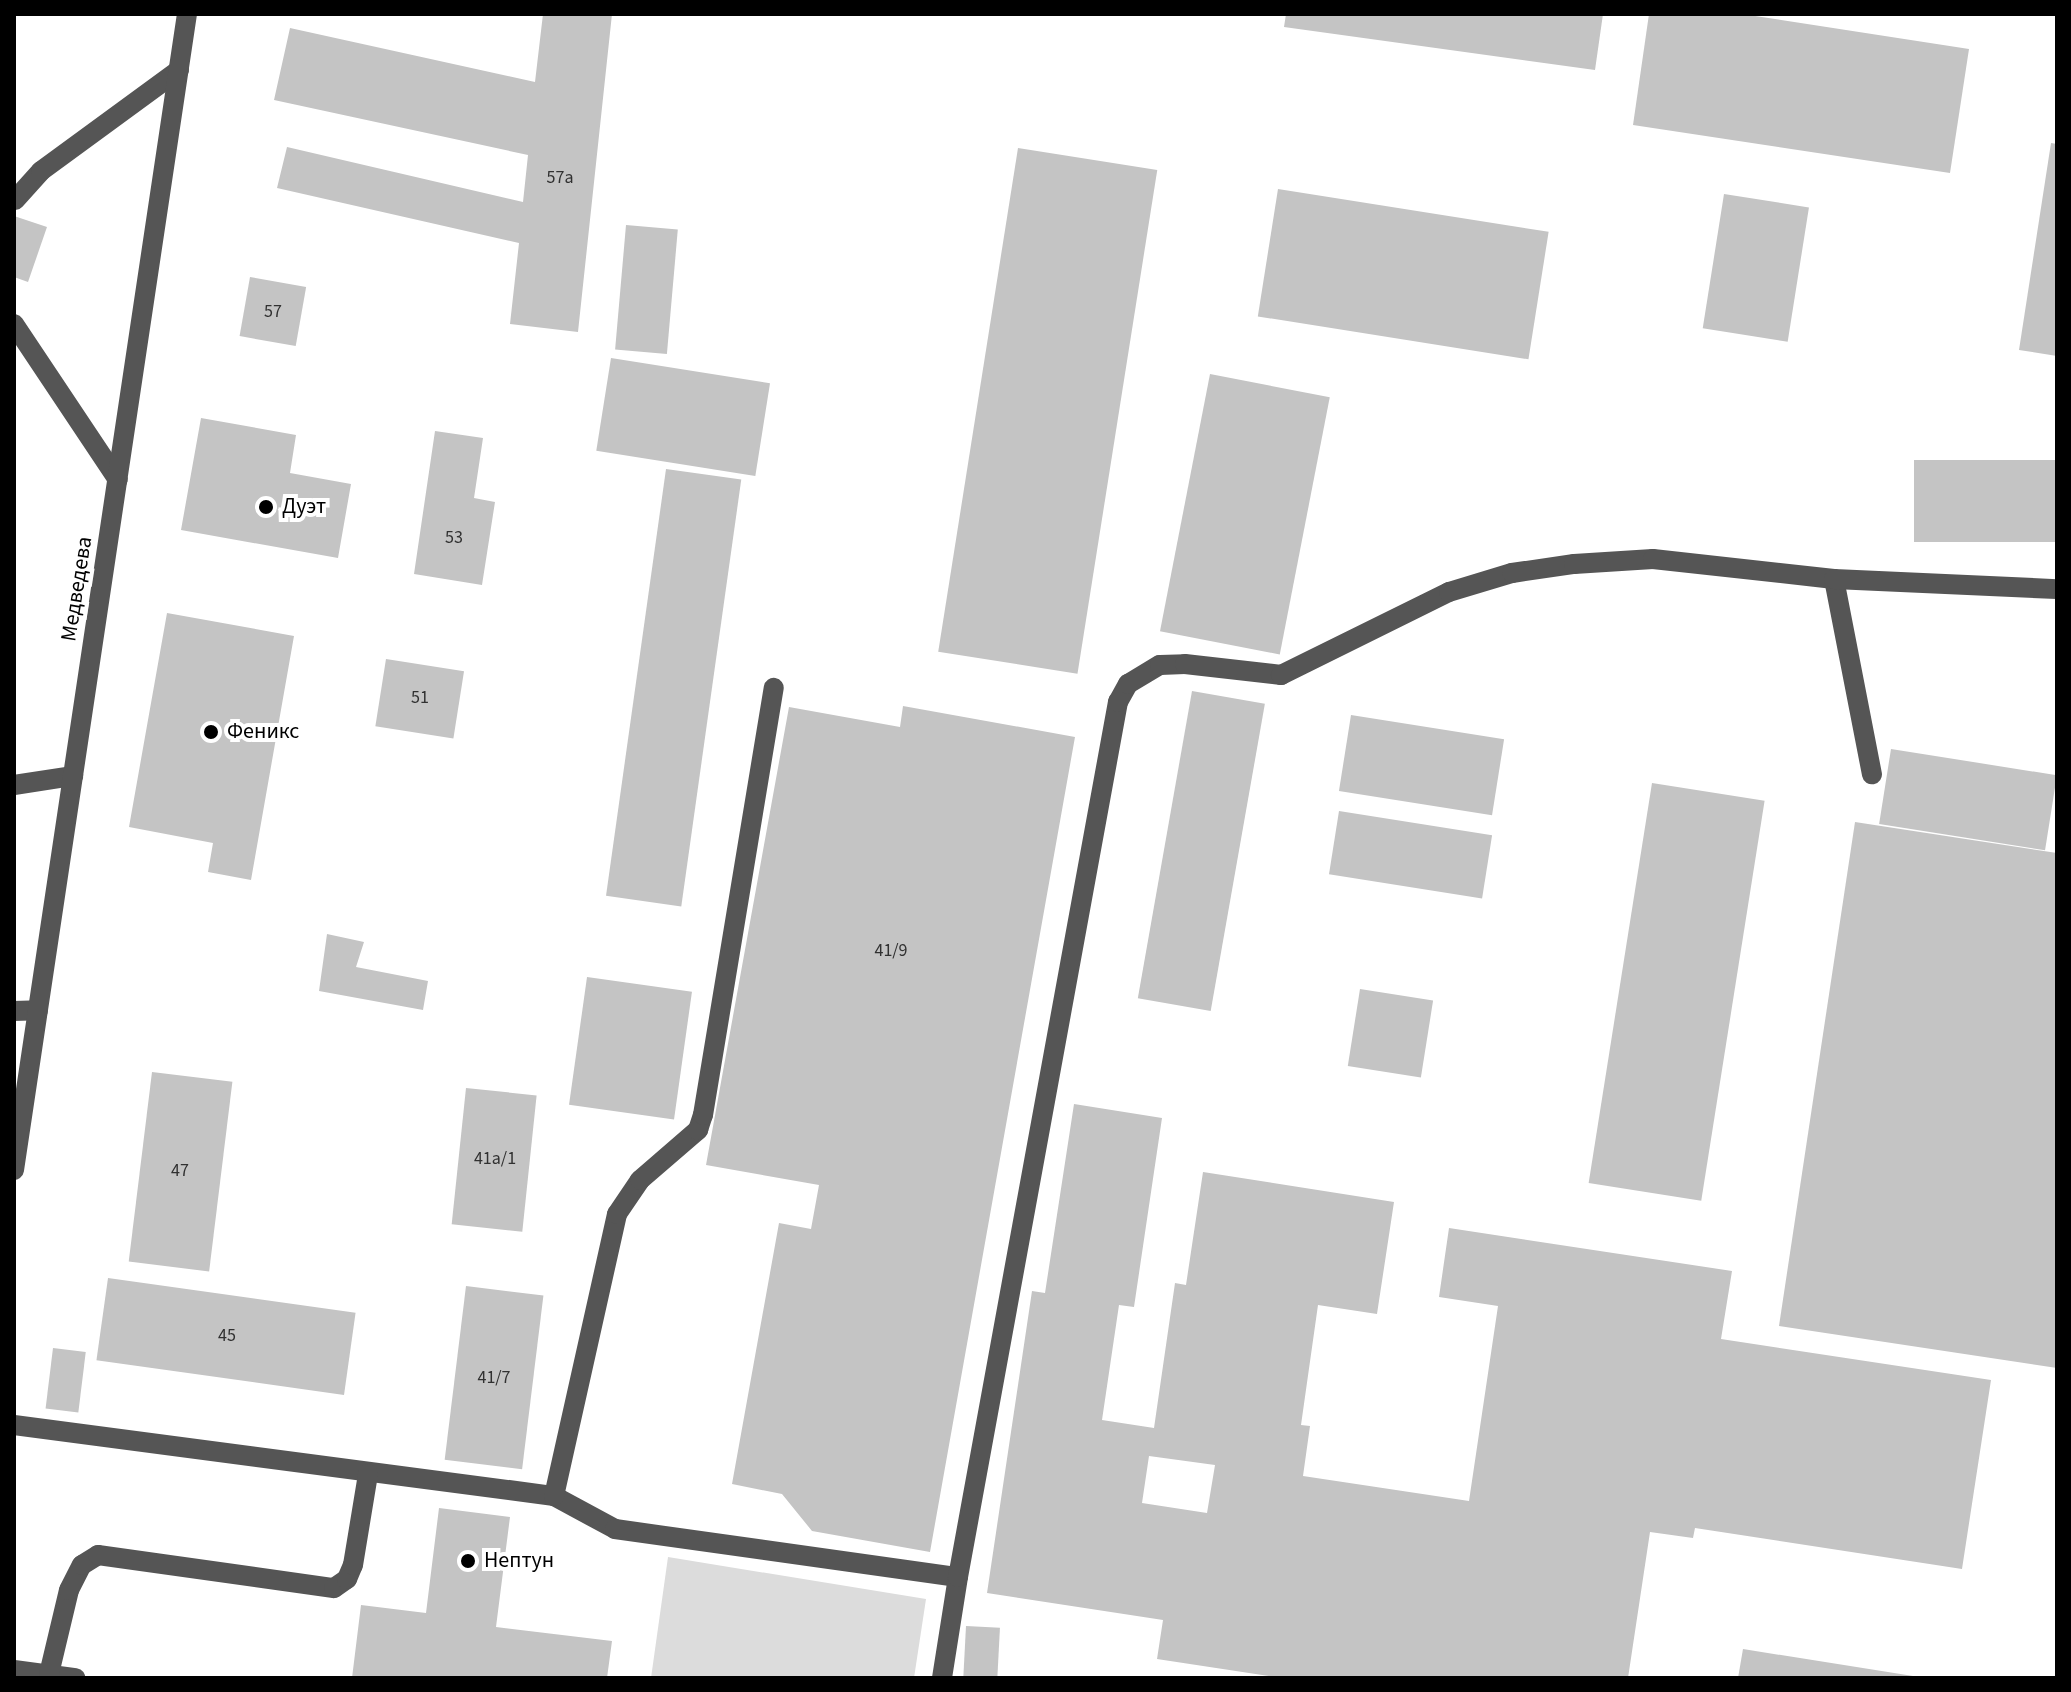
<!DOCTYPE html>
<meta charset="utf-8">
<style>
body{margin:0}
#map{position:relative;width:2071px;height:1692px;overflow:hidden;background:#fff;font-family:"Source Sans 3",sans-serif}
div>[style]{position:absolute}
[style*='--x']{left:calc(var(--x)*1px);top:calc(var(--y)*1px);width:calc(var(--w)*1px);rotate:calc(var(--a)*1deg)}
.green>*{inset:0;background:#dcdcdc}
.building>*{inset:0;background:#c4c4c4;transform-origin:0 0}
.minor>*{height:20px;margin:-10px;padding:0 10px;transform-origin:10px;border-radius:10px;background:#555}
.dots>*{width:22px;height:22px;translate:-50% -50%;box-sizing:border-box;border:4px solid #fff;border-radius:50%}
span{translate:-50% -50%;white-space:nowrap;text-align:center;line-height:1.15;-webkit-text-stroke:8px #fff;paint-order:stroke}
.number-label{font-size:18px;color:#313131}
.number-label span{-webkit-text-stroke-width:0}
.poi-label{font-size:22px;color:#000}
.left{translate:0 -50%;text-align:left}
.street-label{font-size:22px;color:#000}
.frame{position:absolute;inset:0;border:16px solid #000;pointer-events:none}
</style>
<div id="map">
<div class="green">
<div style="clip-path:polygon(668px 1557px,926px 1599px,914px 1678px,651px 1678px)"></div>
</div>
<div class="building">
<div style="clip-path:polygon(543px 14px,612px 14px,578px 332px,510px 324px,519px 243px,277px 188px,287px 147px,523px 202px,528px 155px,274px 100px,290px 28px,535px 82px)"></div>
<div style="clip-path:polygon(1286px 14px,1603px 14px,1595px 70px,1284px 27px)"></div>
<div style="clip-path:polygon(1649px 14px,1742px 14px,1969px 49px,1950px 173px,1633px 125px)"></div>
<div style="clip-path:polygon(2051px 143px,2057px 144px,2057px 356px,2019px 350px)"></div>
<div style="left:1018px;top:148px;width:141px;height:510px;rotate:9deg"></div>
<div style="left:1278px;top:189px;width:274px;height:129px;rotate:9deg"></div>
<div style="left:1724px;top:194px;width:86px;height:136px;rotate:9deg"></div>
<div style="clip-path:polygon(14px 216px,47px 227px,28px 282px,14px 277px)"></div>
<div style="left:626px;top:225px;width:52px;height:125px;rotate:5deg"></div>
<div style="left:250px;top:277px;width:57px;height:60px;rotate:10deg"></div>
<div style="left:611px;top:358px;width:161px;height:94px;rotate:9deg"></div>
<div style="left:1210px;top:374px;width:122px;height:262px;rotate:11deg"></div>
<div style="clip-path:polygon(201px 418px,296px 435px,290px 473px,351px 484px,338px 558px,181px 530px)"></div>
<div style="clip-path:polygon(435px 431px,483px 438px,474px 498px,495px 502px,482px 585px,414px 574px)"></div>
<div style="left:1914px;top:460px;width:143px;height:82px"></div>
<div style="left:666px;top:469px;width:76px;height:431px;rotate:8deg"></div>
<div style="clip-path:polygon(167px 613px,294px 636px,251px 880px,208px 872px,213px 843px,129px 827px)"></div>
<div style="left:386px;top:659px;width:79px;height:68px;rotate:9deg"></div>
<div style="left:1192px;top:691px;width:74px;height:312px;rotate:10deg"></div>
<div style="clip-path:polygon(903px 706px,1075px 737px,930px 1552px,812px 1531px,782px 1494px,732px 1484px,779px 1223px,811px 1229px,819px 1185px,706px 1165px,789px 707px,900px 727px)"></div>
<div style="left:1351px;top:715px;width:155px;height:77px;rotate:9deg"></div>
<div style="left:1891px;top:749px;width:168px;height:76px;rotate:9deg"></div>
<div style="left:1652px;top:783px;width:114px;height:405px;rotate:9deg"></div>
<div style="left:1339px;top:811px;width:155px;height:64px;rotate:9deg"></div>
<div style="clip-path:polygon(1855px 822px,2057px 853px,2057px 1368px,1779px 1326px)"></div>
<div style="clip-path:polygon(327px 934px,364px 942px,356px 967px,428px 981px,423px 1010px,319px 991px)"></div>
<div style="left:587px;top:977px;width:106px;height:129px;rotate:8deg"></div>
<div style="left:1360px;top:989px;width:74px;height:78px;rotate:9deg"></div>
<div style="left:152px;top:1072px;width:81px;height:191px;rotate:7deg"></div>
<div style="left:466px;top:1088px;width:71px;height:137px;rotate:6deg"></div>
<div style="clip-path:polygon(evenodd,1074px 1104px,1162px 1118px,1134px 1307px,1119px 1305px,1102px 1420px,1154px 1428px,1175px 1283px,1186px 1285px,1203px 1172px,1394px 1202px,1377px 1314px,1318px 1305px,1301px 1425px,1310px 1426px,1303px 1476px,1469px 1501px,1498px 1306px,1439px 1297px,1449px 1228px,1732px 1271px,1721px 1339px,1991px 1380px,1962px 1569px,1695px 1528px,1693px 1538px,1650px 1532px,1628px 1678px,1282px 1678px,1157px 1659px,1163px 1620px,987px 1593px,1032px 1291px,1045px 1293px,1074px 1104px,1149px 1456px,1215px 1465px,1207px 1513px,1142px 1503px,1149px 1456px)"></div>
<div style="left:108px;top:1278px;width:250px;height:83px;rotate:8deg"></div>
<div style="left:466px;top:1286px;width:78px;height:175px;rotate:7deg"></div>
<div style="left:53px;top:1348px;width:33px;height:61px;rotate:7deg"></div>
<div style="clip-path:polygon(439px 1508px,510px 1517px,496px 1627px,612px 1641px,607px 1678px,352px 1678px,361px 1605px,426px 1613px)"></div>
<div style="left:966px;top:1626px;width:34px;height:51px;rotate:3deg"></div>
<div style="clip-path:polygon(1743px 1649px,1913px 1676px,1912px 1678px,1738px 1678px)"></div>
</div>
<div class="minor">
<div style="--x:15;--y:200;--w:39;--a:-48"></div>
<div style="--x:41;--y:171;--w:171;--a:-36.2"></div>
<div style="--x:14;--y:324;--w:187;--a:56.3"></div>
<div style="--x:1834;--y:579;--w:199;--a:79"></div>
<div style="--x:14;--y:785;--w:60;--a:-8.7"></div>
<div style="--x:14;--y:1011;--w:24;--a:-2"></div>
<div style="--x:14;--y:1170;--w:1169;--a:-81.49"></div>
<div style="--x:14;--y:1425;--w:545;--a:7.49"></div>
<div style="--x:554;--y:1496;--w:69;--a:28.4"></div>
<div style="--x:615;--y:1529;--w:346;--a:8"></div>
<div style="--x:958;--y:1577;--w:102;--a:99"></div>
<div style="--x:554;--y:1496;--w:289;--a:-77.4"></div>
<div style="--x:617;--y:1214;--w:41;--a:-55.9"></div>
<div style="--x:640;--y:1180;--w:77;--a:-40.8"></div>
<div style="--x:698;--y:1130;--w:16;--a:-72"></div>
<div style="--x:703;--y:1115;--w:433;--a:-80.6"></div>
<div style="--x:958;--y:1577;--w:890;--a:-79.64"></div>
<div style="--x:1118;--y:702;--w:21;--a:-61"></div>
<div style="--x:1128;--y:684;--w:37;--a:-31"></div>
<div style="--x:1160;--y:665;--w:25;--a:-2"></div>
<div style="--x:1185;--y:664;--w:97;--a:6.5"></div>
<div style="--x:1281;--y:675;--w:187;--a:-26.3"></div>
<div style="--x:1449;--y:592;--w:66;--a:-16.8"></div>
<div style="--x:1512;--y:573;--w:63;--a:-8.3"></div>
<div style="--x:1574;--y:564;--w:79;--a:-3.6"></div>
<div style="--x:1653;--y:559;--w:182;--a:6.3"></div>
<div style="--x:1834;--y:579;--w:223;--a:2.6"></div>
<div style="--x:14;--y:1670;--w:62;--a:7.5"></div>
<div style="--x:49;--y:1674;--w:86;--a:-76.6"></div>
<div style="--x:69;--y:1590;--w:28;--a:-63"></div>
<div style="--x:82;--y:1565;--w:19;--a:-32"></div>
<div style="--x:98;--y:1555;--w:238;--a:8"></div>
<div style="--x:334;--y:1588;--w:16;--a:-35"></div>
<div style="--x:347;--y:1579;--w:15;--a:-67"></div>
<div style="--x:353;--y:1565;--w:92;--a:-80.6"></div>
</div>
<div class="dots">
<div style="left:266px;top:507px;background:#000"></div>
<div style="left:211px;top:732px;background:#000"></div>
<div style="left:468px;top:1561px;background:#000"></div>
</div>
<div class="number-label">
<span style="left:560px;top:178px">57a</span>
<span style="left:273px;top:312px">57</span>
<span style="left:454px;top:538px">53</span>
<span style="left:420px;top:698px">51</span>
<span style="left:891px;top:951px">41/9</span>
<span style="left:495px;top:1159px">41a/1</span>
<span style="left:180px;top:1171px">47</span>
<span style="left:227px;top:1336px">45</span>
<span style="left:494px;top:1378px">41/7</span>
</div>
<div class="poi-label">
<span class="left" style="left:282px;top:507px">Дуэт</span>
<span class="left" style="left:227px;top:732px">Феникс</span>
<span class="left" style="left:484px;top:1561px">Нептун</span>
</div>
<div class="street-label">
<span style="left:77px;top:589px;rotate:-81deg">Медведева</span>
</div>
<div class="frame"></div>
</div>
